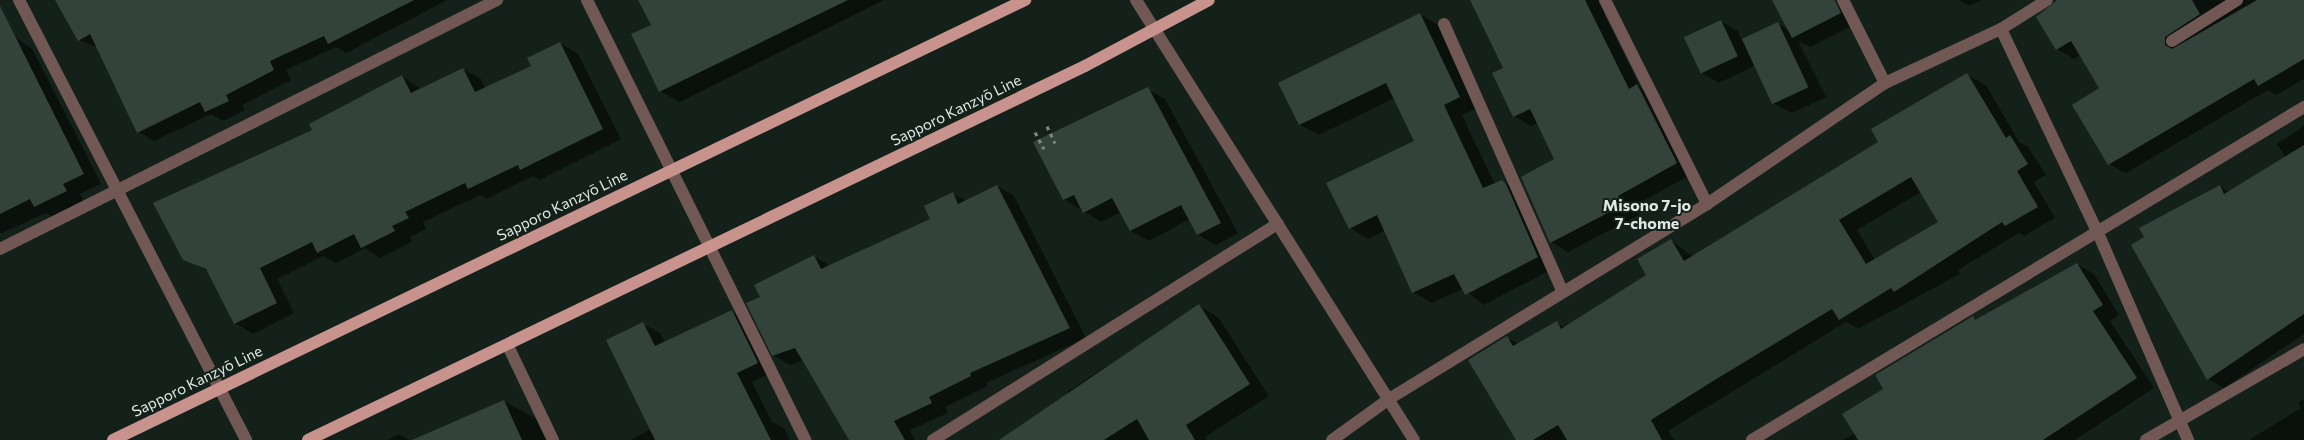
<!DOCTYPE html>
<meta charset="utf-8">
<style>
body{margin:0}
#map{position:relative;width:2304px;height:440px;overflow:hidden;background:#13211a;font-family:Commissioner,sans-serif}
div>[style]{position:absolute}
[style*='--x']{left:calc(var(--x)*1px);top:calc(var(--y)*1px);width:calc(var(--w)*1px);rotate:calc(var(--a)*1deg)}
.shadow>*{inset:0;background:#0007}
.building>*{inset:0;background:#33423a;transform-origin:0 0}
.path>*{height:3px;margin-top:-1.5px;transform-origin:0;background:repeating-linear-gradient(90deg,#7b8680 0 4px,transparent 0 8px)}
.minor>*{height:12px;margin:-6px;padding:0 6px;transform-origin:6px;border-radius:6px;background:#725855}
.major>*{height:12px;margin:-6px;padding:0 6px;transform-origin:6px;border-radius:6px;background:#c8928d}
span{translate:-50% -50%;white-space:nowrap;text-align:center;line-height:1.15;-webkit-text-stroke:4px #13211a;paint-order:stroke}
.street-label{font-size:15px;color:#dfe8e3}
.neighbourhood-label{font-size:16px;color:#dfe8e3;font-weight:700}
</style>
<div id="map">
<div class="shadow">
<div style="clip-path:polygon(57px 0,447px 0,346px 53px,336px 47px,286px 70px,291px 80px,242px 105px,245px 110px,223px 121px,211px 114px,154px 141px,138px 132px,98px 48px,79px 40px)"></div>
<div style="clip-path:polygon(640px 0,884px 0,680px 102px,660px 91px,652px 26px)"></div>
<div style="clip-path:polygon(1471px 0,1604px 0,1609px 12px,1604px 14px,1640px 87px,1654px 96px,1694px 173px,1634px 206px,1639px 215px,1568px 252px,1551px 242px,1556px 160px,1538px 123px,1531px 126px,1514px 116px,1504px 69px)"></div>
<div style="clip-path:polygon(1786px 0,1836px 0,1850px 27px,1810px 47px,1798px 41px,1826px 97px,1792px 113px,1774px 104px,1756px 65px,1719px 83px,1702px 73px,1720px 21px,1738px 31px,1742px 41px,1778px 24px,1789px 30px)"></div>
<div style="clip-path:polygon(1958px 0,1982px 0,1969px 6px)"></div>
<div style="clip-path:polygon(2062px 0,2304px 0,2304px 79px,2276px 95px,2268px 90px,2126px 173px,2109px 164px,2101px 89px,2080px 55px,2074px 59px,2057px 49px)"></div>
<div style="clip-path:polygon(1420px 14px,1438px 25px,1478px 108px,1462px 115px,1495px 185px,1502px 181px,1521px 192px,1556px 267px,1484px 305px,1463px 289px,1432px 303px,1413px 292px,1385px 231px,1368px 239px,1350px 228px,1415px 141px,1394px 98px,1319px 135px,1300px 125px,1280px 83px)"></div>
<div style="clip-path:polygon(0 25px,33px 50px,101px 184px,80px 194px,84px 202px,53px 217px,46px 213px,0 234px)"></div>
<div style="clip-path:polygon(560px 43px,578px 54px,621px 139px,539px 180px,533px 176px,487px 199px,480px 195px,423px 222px,426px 229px,410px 237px,412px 242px,380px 258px,365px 248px,336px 263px,323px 256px,277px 279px,294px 313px,253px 334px,235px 323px,209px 272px,184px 259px,314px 131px,402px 76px,421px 89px,463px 69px,481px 79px,486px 89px,533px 67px)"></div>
<div style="clip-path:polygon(evenodd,1967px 75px,1986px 85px,2019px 142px,2028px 147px,2046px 175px,2034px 182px,2055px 218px,2024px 236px,2019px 233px,1958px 270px,1960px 274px,1858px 329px,1846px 322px,1668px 431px,1674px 440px,1518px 440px,1507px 338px,1519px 344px,1557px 323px,1565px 328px,1648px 275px,1671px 240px,1693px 257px,1880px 142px,1967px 75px,1921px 192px,1940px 223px,1875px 260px,1857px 230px,1921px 192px)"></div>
<div style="clip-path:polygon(1147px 89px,1165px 99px,1238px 233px,1216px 245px,1198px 235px,1190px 219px,1149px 241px,1131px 231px,1121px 212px,1101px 222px,1064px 199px)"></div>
<div style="clip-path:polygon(2304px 126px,2304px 334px,2224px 388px,2208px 379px,2220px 186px,2229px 192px,2286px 158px,2277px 144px)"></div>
<div style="clip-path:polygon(997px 186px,1014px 196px,1086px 338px,986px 383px,988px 386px,945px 407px,948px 413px,910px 430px,915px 440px,850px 440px,802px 361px,790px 365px,773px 355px,762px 297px,814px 256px,830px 266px,932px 220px,953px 194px,966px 201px)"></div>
<div style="clip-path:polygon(2077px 264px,2094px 274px,2119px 315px,2110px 321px,2154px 388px,2075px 440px,1843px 440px,1855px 433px,1885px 389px,1973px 318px,1977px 320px)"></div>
<div style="clip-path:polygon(1199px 306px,1218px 317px,1269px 396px,1205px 437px,1207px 440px,1028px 440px,1070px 397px,1067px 392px)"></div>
<div style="clip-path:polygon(731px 311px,748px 321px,773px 372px,752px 382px,772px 422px,785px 429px,790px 440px,630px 440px,651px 429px,643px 324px,660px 333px,665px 343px)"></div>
<div style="clip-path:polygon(2304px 399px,2304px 440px,2249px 440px,2301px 408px,2298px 403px)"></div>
<div style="clip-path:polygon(504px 401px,552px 427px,557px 440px,415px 440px)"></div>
<div style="clip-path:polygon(399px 434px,409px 440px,387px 440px)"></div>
</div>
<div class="building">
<div style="clip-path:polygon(55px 0,414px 0,328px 44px,324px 36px,270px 61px,274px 70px,226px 95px,229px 101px,205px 112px,200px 102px,137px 133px,90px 34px,78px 41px)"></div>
<div style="clip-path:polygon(638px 0,848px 0,659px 92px,631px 34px,651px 25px)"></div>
<div style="clip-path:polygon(1470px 0,1585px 0,1629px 89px,1637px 84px,1677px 163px,1618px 196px,1623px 205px,1550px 243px,1521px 177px,1554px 159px,1530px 109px,1513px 117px,1492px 73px,1503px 68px)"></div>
<div style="clip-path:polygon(1772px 0,1835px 0,1841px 13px,1792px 38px)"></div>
<div style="clip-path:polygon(2057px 0,2192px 0,2200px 14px,2165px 37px,2165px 45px,2172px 49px,2257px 0,2304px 0,2304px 59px,2258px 86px,2254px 79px,2108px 165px,2072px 105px,2099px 88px,2071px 41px,2056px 50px,2036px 17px)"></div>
<div style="clip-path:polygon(0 6px,84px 174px,63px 184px,67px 191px,34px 207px,30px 199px,0 214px)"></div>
<div style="clip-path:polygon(1420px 13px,1460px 97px,1444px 105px,1483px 188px,1502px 180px,1506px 184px,1538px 257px,1465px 295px,1454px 274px,1412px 293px,1377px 215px,1349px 229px,1326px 183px,1414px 141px,1386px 83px,1299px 125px,1278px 83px)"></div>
<div style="left:1721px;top:20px;width:40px;height:41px;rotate:65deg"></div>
<div style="left:1778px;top:22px;width:72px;height:40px;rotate:65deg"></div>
<div style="clip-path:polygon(560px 42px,603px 129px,520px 170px,518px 165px,468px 189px,465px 183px,405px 212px,409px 218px,392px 226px,395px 231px,361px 248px,354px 234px,317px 253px,312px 242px,260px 268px,277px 303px,234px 324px,206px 269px,183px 260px,153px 203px,312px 130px,309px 124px,402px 75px,411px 93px,463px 68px,475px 92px,531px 66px,527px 58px)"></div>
<div style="clip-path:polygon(evenodd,1967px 73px,2006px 138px,2010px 135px,2028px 164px,2017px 171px,2038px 207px,2005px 226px,2002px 222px,1894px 292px,1891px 288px,1839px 320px,1832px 309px,1713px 381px,1651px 420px,1662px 440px,1567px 440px,1558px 425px,1533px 440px,1516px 440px,1468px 360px,1507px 336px,1513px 346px,1557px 321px,1561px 329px,1646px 275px,1637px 259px,1671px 239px,1684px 261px,1878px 142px,1871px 129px,1967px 73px,1911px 177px,1938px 222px,1866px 264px,1839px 220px,1911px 177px)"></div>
<div style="clip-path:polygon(1148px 87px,1221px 223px,1197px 235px,1181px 205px,1130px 231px,1112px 198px,1083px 213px,1074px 195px,1063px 200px,1033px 142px)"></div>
<div style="clip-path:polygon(2304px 145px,2304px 314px,2207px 380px,2131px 245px,2144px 237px,2139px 228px,2220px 185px,2224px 194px)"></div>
<div style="clip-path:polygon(997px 185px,1070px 328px,970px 373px,971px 376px,929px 397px,932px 403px,894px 421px,905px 440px,849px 440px,795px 348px,772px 356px,746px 303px,760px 297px,754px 285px,814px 255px,821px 269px,930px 219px,924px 206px,953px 192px,958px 204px)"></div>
<div style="clip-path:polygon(2077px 263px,2103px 305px,2093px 311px,2137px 378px,2043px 440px,1858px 440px,1842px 414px,1883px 389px,1875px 375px,1973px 316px,1975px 320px)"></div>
<div style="clip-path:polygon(1199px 304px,1250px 384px,1186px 425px,1195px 440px,1149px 440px,1137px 419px,1104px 440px,999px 440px)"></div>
<div style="clip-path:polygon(732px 310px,758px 363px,737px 373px,771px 440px,655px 440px,606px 340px,643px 322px,655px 346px)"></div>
<div style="clip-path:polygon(504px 400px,522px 440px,412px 440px)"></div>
</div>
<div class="path">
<div style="--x:1047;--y:126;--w:19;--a:65"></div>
<div style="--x:1035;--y:132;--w:19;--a:62"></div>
</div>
<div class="minor">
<div style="--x:19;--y:0;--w:495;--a:62.7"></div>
<div style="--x:587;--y:0;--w:491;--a:63.6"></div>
<div style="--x:1136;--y:0;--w:520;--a:57.71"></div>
<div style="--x:1605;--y:0;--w:228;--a:63.4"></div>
<div style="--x:1843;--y:0;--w:93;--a:63.2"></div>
<div style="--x:1444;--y:24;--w:293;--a:66.1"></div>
<div style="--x:2001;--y:29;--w:226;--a:64.6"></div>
<div style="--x:2098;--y:233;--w:226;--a:66.5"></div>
<div style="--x:2172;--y:41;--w:77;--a:-32.2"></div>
<div style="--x:0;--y:249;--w:556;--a:-26.61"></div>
<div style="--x:508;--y:346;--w:104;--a:64.4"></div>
<div style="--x:933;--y:440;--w:407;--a:-32.1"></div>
<div style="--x:1332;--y:440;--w:70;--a:-35.7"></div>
<div style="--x:1389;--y:399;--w:373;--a:-31.5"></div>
<div style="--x:1707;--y:204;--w:215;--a:-34.2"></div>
<div style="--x:1885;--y:83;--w:128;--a:-25"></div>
<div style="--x:2001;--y:29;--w:54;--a:-32.2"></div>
<div style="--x:1752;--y:440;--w:645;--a:-31.1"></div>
<div style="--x:2146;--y:440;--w:182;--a:-29.9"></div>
</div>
<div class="major">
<div style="--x:113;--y:440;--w:1013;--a:-25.76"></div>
<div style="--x:308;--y:440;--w:862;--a:-25.7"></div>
<div style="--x:1085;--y:66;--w:140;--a:-28"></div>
</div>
<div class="street-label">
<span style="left:956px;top:110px;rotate:-26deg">Sapporo Kanzyō Line</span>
<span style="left:562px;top:205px;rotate:-26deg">Sapporo Kanzyō Line</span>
<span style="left:197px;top:381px;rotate:-26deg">Sapporo Kanzyō Line</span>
</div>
<div class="neighbourhood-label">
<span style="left:1647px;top:214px">Misono 7-jo<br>7-chome</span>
</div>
</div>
